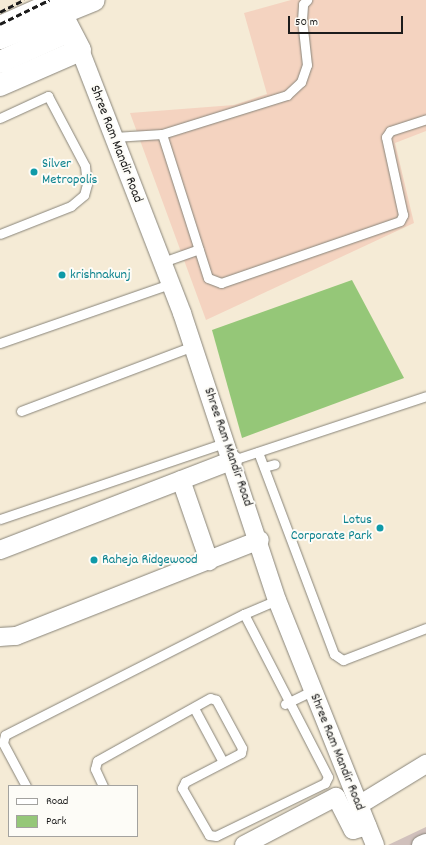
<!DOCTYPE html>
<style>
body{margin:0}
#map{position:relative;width:426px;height:845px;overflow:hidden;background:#f5ebd6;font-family:Dekko,sans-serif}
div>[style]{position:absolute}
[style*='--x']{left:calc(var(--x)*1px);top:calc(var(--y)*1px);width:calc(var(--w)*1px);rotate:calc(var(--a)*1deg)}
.built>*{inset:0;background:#f4d3c0}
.industrial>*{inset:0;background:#d0c0bc}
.green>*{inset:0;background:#95c778}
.roads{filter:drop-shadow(0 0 1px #888479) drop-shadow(0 0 1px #888479)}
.lane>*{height:9px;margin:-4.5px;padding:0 4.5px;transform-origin:4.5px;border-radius:4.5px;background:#fff}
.street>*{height:18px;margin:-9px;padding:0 9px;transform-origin:9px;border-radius:9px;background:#fff}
.secondary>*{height:22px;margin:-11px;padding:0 11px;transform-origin:11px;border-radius:11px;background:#fff}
.highway>*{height:22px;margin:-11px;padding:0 11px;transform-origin:11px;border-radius:11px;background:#fff}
.rail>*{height:3px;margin-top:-1.5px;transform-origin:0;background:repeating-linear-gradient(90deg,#1c1c1c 0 6px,transparent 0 9px)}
.dots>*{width:11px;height:11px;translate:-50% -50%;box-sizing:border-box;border:2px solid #fdfcf7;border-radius:50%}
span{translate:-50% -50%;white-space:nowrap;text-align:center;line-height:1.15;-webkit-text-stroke:4px #fdfcf7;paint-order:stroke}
.street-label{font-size:14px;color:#1c1c1c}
.culture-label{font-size:14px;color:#0d838f}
.left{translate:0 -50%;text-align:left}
.right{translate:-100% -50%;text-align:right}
.legend{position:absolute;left:8px;top:785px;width:130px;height:52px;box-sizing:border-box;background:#fdfcf7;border:1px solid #a3a29f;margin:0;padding:5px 7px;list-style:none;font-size:12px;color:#1c1c1c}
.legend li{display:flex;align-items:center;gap:8px;height:20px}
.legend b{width:20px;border:1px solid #a3a29f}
.scale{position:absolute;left:288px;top:16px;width:115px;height:18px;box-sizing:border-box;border:2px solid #1c1c1c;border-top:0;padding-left:5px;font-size:12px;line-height:14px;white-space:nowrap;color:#1c1c1c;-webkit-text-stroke:3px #fdfcf7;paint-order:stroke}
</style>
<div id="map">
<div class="built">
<div style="clip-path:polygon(291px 0,426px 0,426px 131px,395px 143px,414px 223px,206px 320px,130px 113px,234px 105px,267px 94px,244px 13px)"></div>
</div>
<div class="industrial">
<div style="clip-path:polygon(426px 827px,426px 845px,388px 845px)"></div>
</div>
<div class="green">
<div style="clip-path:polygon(352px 280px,404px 378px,242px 438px,212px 330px)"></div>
</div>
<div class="roads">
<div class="lane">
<div style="--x:0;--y:118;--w:53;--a:-24.6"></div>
<div style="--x:48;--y:96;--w:79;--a:62.1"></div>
<div style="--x:85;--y:166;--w:18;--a:84"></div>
<div style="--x:87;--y:184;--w:11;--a:105"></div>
<div style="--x:84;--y:195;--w:17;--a:140"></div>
<div style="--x:71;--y:206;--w:76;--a:158.5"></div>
<div style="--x:162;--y:134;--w:151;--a:72.3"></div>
<div style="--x:208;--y:278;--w:14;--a:21"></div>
<div style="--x:221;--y:283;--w:189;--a:-19.1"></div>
<div style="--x:400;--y:221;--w:7;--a:-63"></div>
<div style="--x:403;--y:215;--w:80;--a:-102.3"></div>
<div style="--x:386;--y:137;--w:7;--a:-56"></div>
<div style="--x:390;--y:131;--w:38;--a:-18"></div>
<div style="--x:114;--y:137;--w:48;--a:-3.6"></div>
<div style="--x:162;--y:134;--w:131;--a:-17.3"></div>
<div style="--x:287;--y:95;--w:19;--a:-43"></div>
<div style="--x:301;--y:82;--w:18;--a:-71"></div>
<div style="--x:307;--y:65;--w:45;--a:-96.3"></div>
<div style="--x:302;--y:20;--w:16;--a:-86"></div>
<div style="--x:303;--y:4;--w:6;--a:-45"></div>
<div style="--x:160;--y:263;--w:41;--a:-19.7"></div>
<div style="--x:0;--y:343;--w:179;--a:-19.2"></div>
<div style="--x:21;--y:411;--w:184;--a:-20.7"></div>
<div style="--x:258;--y:452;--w:216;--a:69.4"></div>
<div style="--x:334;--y:654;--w:11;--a:34"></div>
<div style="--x:343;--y:660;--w:89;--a:-21.1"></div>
<div style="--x:233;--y:460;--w:203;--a:-18.3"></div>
<div style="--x:264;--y:467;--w:11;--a:-15"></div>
<div style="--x:0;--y:519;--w:240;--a:-18.7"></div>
<div style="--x:244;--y:614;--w:36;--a:-23"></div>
<div style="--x:285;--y:704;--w:30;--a:-26"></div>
<div style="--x:194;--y:708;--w:61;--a:61.8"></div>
<div style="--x:26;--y:786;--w:49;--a:-118.1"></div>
<div style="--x:3;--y:743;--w:8;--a:-76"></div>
<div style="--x:5;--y:735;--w:268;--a:-26.9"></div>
<div style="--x:244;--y:614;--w:183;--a:62.7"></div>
<div style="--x:328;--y:777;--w:7;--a:117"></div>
<div style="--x:325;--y:783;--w:121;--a:154.1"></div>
<div style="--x:216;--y:836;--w:7;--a:-172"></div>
<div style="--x:209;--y:835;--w:54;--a:-119.9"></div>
<div style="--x:182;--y:788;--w:7;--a:-63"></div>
<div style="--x:185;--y:782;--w:63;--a:-27.4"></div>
<div style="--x:241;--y:753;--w:5;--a:-79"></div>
<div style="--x:242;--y:748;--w:55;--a:-118.4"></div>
<div style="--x:216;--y:700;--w:6;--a:-162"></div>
<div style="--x:210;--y:698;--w:129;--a:150.9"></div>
<div style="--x:97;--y:761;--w:8;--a:104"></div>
<div style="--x:95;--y:769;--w:19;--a:65"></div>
</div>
<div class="street">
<div style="--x:80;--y:50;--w:282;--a:68.8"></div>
<div style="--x:182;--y:313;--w:302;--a:71.7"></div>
<div style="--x:277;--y:600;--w:264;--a:68.2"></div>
<div style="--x:181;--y:480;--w:86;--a:70.9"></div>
<div style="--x:0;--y:550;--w:250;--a:-21.1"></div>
<div style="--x:0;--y:637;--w:16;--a:-4"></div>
<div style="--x:16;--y:636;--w:262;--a:-21.5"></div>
<div style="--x:359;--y:805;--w:79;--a:-31.5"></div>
<div style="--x:244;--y:845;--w:104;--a:-27.6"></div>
<div style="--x:336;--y:797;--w:37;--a:63"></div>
<div style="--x:353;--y:830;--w:15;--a:-16"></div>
<div style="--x:421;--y:845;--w:5;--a:-22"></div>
</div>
<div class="secondary">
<div style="--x:0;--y:38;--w:101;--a:-22"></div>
<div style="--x:0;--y:62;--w:76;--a:-24.2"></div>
<div style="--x:0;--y:85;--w:87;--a:-23.6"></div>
<div style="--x:80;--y:50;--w:56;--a:-117.5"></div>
</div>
<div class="highway">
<div style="--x:0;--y:27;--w:67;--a:-23.9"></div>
</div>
</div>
<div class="rail">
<div style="--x:0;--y:12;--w:27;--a:-27"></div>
<div style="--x:0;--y:24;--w:55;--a:-26.1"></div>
</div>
<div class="dots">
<div style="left:34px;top:172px;background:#0f9aa8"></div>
<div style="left:62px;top:275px;background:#0f9aa8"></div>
<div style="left:380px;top:528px;background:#0f9aa8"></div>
<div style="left:94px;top:560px;background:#0f9aa8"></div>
</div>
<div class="street-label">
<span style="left:116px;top:144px;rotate:69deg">Shree Ram Mandir Road</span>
<span style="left:228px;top:447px;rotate:71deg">Shree Ram Mandir Road</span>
<span style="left:337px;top:752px;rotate:68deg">Shree Ram Mandir Road</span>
</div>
<div class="culture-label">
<span class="left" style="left:42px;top:172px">Silver<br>Metropolis</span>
<span class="left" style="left:70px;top:275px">krishnakunj</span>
<span class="right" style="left:372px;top:528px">Lotus<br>Corporate Park</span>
<span class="left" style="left:102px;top:560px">Raheja Ridgewood</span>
</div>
<ul class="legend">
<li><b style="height:5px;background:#fff"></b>Road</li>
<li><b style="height:11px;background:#95c778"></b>Park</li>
</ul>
<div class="scale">50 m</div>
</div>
